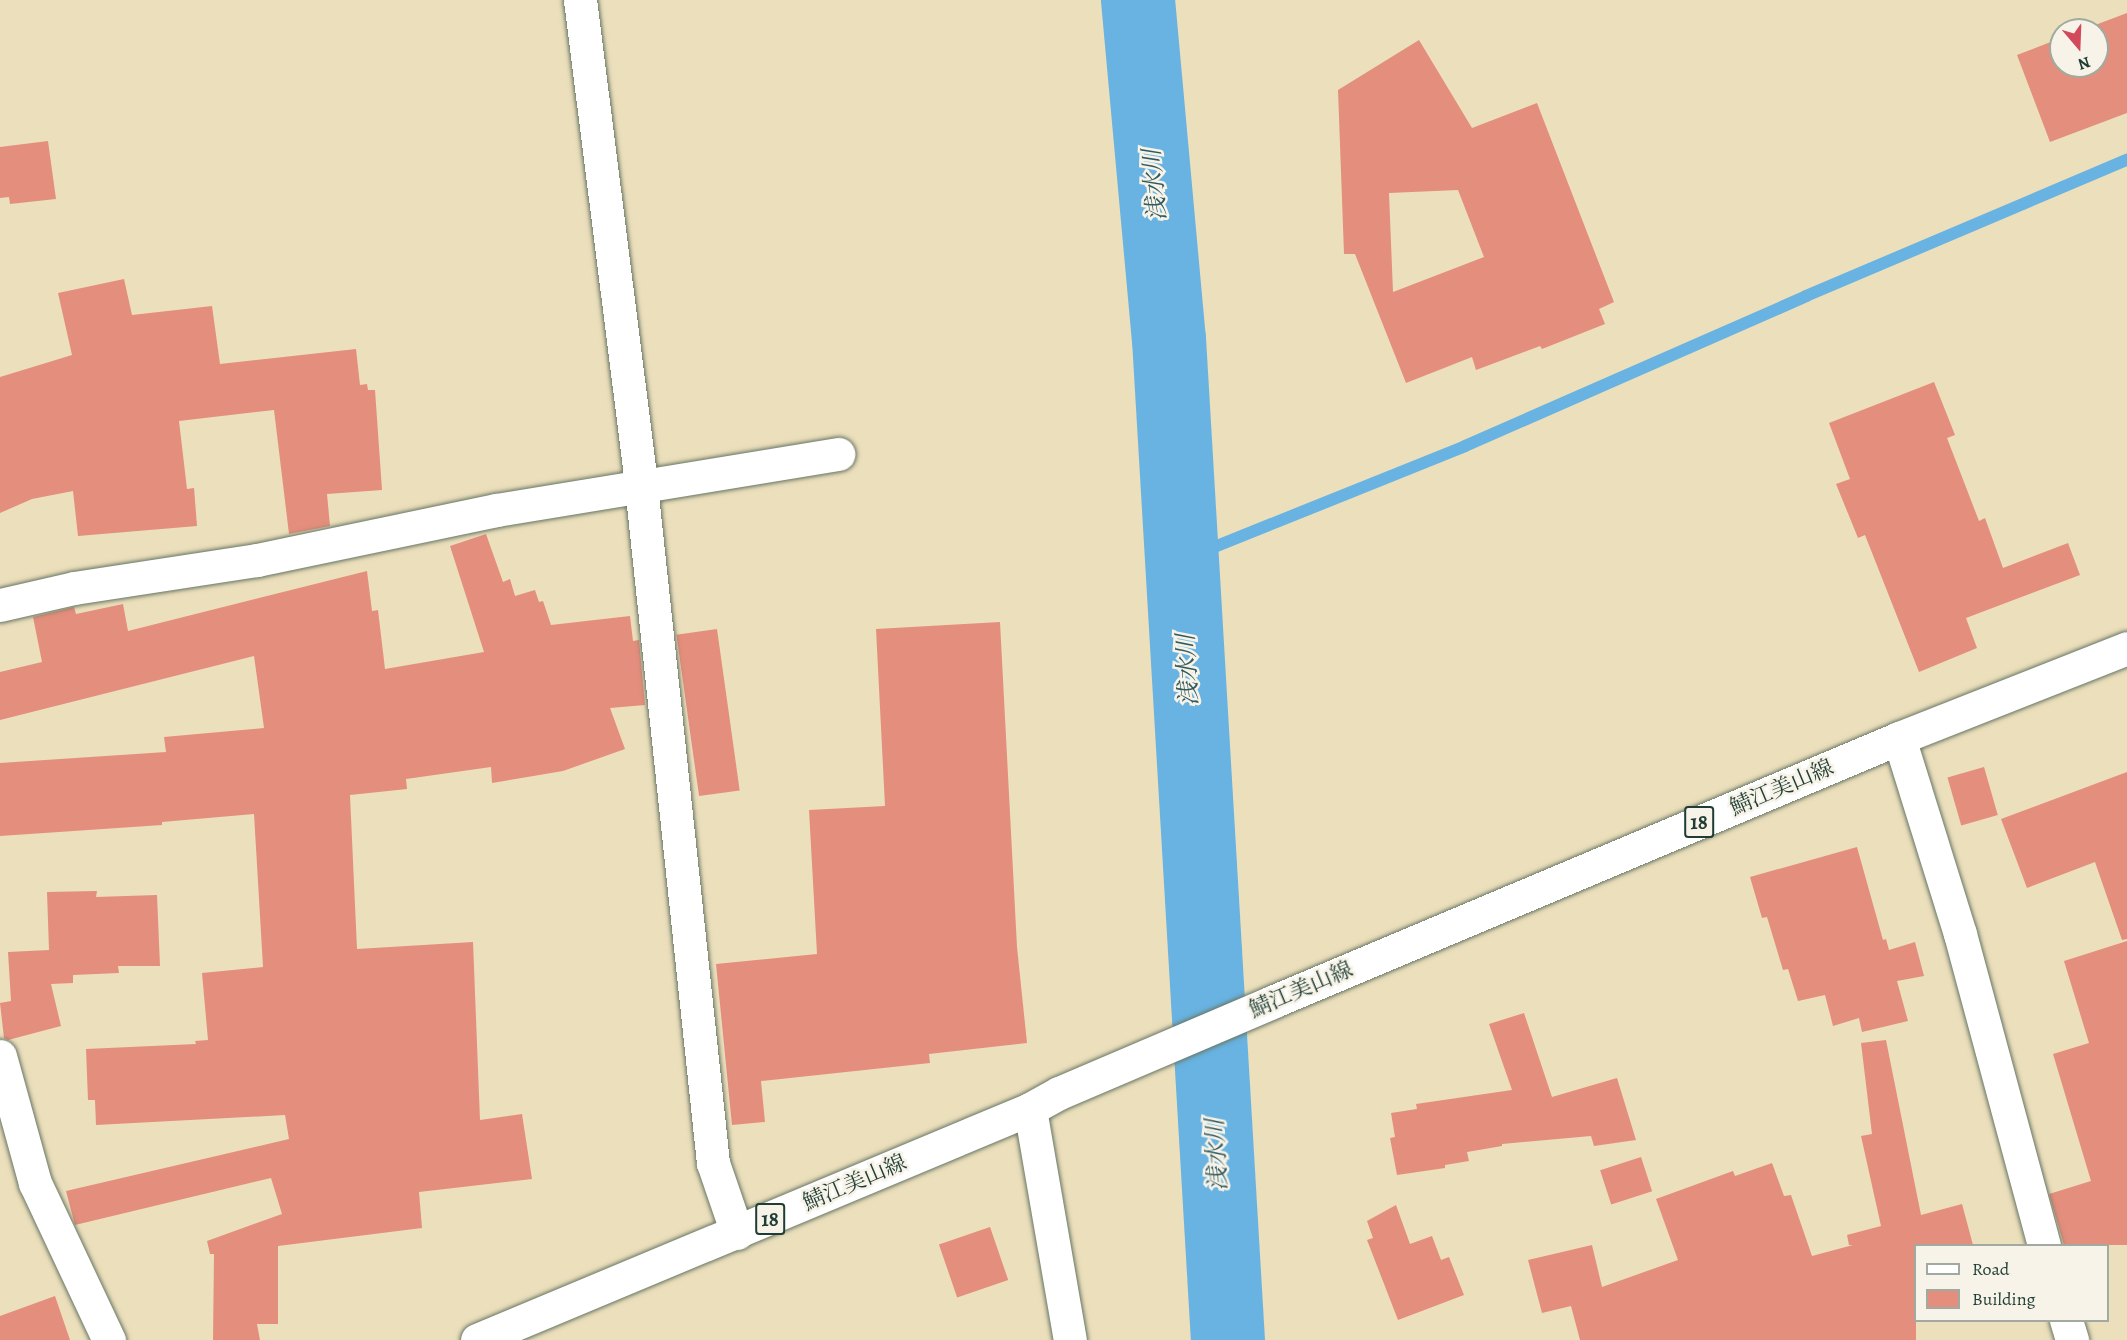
<!DOCTYPE html>
<meta charset="utf-8">
<style>
body{margin:0}
#map{position:relative;width:2127px;height:1340px;overflow:hidden;background:#ecdfbc;font-family:Alegreya,"Noto Serif JP",serif}
div>[style]{position:absolute}
[style*='--x']{left:calc(var(--x)*1px);top:calc(var(--y)*1px);width:calc(var(--w)*1px);rotate:calc(var(--a)*1deg)}
.stream>*{height:12px;margin:-6px;padding:0 6px;transform-origin:6px;border-radius:6px;background:#68b3e1}
.river>*{height:74px;margin:-37px;padding:0 37px;transform-origin:37px;border-radius:37px;background:#68b3e1}
.building>*{inset:0;background:#e48e7d;transform-origin:0 0}
.roads{filter:drop-shadow(0 0 2px #677664) drop-shadow(0 0 2px #677664)}
.minor>*{height:33px;margin:-16.5px;padding:0 16.5px;transform-origin:16.5px;border-radius:16.5px;background:#fff}
.major>*{height:33px;margin:-16.5px;padding:0 16.5px;transform-origin:16.5px;border-radius:16.5px;background:#fff}
span{translate:-50% -50%;white-space:nowrap;text-align:center;line-height:1.15;-webkit-text-stroke:5px #f7f3e8;paint-order:stroke}
.shield-label span{padding:2px 4px;background:#f7f3e8;border:2px solid;border-radius:4px;-webkit-text-stroke-width:0}
.shield-label{font-size:21px;color:#1f3d34;font-weight:700}
.street-label{font-size:22px;color:#1f3d34}
.water-label{font-size:24px;color:#315a5f;font-style:italic}
.legend{position:absolute;left:1914px;top:1244px;width:195px;height:78px;box-sizing:border-box;background:#f7f3e8;border:2px solid #a1aaa0;margin:0;padding:8px 10px;list-style:none;font-size:18px;color:#1f3d34}
.legend li{display:flex;align-items:center;gap:12px;height:30px}
.legend b{width:30px;border:2px solid #a1aaa0}
.north{position:absolute;left:2049px;top:18px;width:60px;height:60px;box-sizing:border-box;background:#f7f3e8;border:2px solid #a1aaa0;border-radius:50%;rotate:161deg;font-size:16px;font-weight:700;line-height:24px;text-align:center;color:#1f3d34}
.north::after{content:'';display:block;margin:auto;width:21px;height:27px;background:#d1495b;clip-path:polygon(50% 0,100% 100%,50% 72%,0 100%)}
</style>
<div id="map">
<div class="stream">
<div style="--x:1182;--y:560;--w:305;--a:-21.9"></div>
<div style="--x:1465;--y:446;--w:373;--a:-23.7"></div>
<div style="--x:1806;--y:296;--w:349;--a:-23"></div>
</div>
<div class="river">
<div style="--x:1138;--y:0;--w:340;--a:84.8"></div>
<div style="--x:1169;--y:339;--w:1003;--a:86.63"></div>
</div>
<div class="building">
<div style="clip-path:polygon(2127px 13px,2127px 113px,2050px 142px,2017px 55px,2061px 38px,2061px 66px,2097px 66px,2097px 30px,2082px 30px)"></div>
<div style="clip-path:polygon(evenodd,1419px 40px,1472px 128px,1537px 103px,1614px 302px,1599px 309px,1605px 324px,1542px 349px,1540px 346px,1476px 370px,1472px 357px,1406px 383px,1355px 254px,1344px 254px,1338px 90px,1419px 40px,1458px 190px,1484px 257px,1393px 292px,1389px 193px,1458px 190px)"></div>
<div style="clip-path:polygon(48px 141px,56px 199px,10px 204px,9px 197px,0 198px,0 147px)"></div>
<div style="clip-path:polygon(124px 279px,132px 315px,212px 306px,220px 364px,356px 349px,360px 385px,367px 384px,368px 390px,375px 390px,382px 490px,327px 494px,330px 526px,289px 534px,274px 410px,179px 421px,187px 489px,194px 488px,197px 526px,78px 536px,73px 491px,32px 499px,0 513px,0 377px,72px 355px,58px 293px)"></div>
<div style="clip-path:polygon(1934px 382px,1955px 435px,1947px 438px,1979px 521px,1985px 518px,2003px 568px,2068px 543px,2080px 575px,1966px 618px,1977px 648px,1919px 672px,1865px 535px,1858px 538px,1836px 484px,1850px 479px,1829px 423px)"></div>
<div style="clip-path:polygon(486px 534px,503px 582px,510px 579px,515px 596px,535px 590px,539px 602px,543px 601px,551px 625px,630px 616px,633px 641px,639px 640px,645px 705px,610px 708px,625px 749px,563px 771px,492px 783px,491px 767px,406px 779px,407px 789px,350px 795px,357px 949px,473px 942px,480px 1120px,522px 1114px,532px 1179px,419px 1192px,422px 1228px,278px 1246px,278px 1324px,257px 1324px,260px 1340px,213px 1340px,214px 1254px,210px 1254px,207px 1241px,282px 1214px,271px 1178px,75px 1225px,66px 1191px,289px 1139px,285px 1115px,96px 1125px,95px 1100px,88px 1100px,86px 1049px,196px 1044px,195px 1041px,208px 1040px,202px 973px,263px 967px,254px 814px,162px 822px,162px 825px,0 836px,0 763px,166px 752px,164px 737px,264px 728px,254px 656px,0 720px,0 672px,42px 662px,33px 617px,74px 607px,76px 614px,123px 604px,128px 631px,367px 571px,372px 611px,378px 610px,385px 669px,484px 652px,450px 546px)"></div>
<div style="clip-path:polygon(1000px 622px,1017px 947px,1027px 1043px,929px 1054px,930px 1063px,761px 1081px,765px 1122px,732px 1125px,716px 964px,817px 954px,809px 810px,885px 806px,876px 629px)"></div>
<div style="left:717px;top:629px;width:163px;height:41px;rotate:82deg"></div>
<div style="left:1984px;top:767px;width:50px;height:38px;rotate:74deg"></div>
<div style="clip-path:polygon(2127px 772px,2127px 939px,2122px 940px,2095px 862px,2027px 888px,2001px 819px)"></div>
<div style="clip-path:polygon(1857px 847px,1883px 940px,1886px 939px,1889px 950px,1915px 942px,1924px 976px,1897px 981px,1908px 1021px,1862px 1032px,1859px 1018px,1833px 1026px,1825px 995px,1798px 1001px,1788px 969px,1783px 970px,1767px 917px,1762px 918px,1750px 877px)"></div>
<div style="clip-path:polygon(97px 891px,96px 897px,157px 895px,160px 966px,118px 966px,119px 973px,73px 975px,73px 983px,51px 984px,61px 1026px,8px 1040px,4px 1038px,0 1003px,11px 1001px,8px 952px,49px 950px,47px 892px)"></div>
<div style="clip-path:polygon(2127px 941px,2127px 1245px,2064px 1245px,2049px 1194px,2091px 1181px,2053px 1054px,2089px 1043px,2064px 961px)"></div>
<div style="clip-path:polygon(1524px 1013px,1552px 1097px,1617px 1078px,1636px 1140px,1594px 1146px,1591px 1136px,1502px 1144px,1502px 1146px,1467px 1152px,1469px 1161px,1445px 1165px,1445px 1168px,1397px 1175px,1390px 1138px,1395px 1137px,1391px 1113px,1417px 1109px,1416px 1104px,1512px 1090px,1489px 1024px)"></div>
<div style="clip-path:polygon(1886px 1040px,1921px 1215px,1962px 1204px,1973px 1245px,1916px 1245px,1916px 1340px,1580px 1340px,1571px 1306px,1542px 1313px,1528px 1260px,1592px 1245px,1602px 1287px,1678px 1260px,1656px 1199px,1733px 1171px,1735px 1176px,1772px 1163px,1784px 1196px,1791px 1195px,1812px 1256px,1853px 1245px,1849px 1245px,1847px 1235px,1881px 1226px,1861px 1136px,1872px 1134px,1861px 1043px)"></div>
<div style="left:1641px;top:1157px;width:36px;height:43px;rotate:72deg"></div>
<div style="clip-path:polygon(1396px 1205px,1410px 1244px,1432px 1236px,1441px 1260px,1449px 1257px,1464px 1295px,1398px 1320px,1367px 1240px,1373px 1238px,1367px 1221px)"></div>
<div style="left:990px;top:1227px;width:56px;height:54px;rotate:71deg"></div>
<div style="clip-path:polygon(55px 1296px,70px 1340px,0 1340px,0 1316px)"></div>
</div>
<div class="roads">
<div class="minor">
<div style="--x:580;--y:0;--w:490;--a:82.8"></div>
<div style="--x:641;--y:486;--w:681;--a:83.93"></div>
<div style="--x:713;--y:1163;--w:74;--a:71.1"></div>
<div style="--x:0;--y:605;--w:76;--a:-12.9"></div>
<div style="--x:74;--y:588;--w:185;--a:-8.7"></div>
<div style="--x:257;--y:560;--w:244;--a:-11.8"></div>
<div style="--x:496;--y:510;--w:347;--a:-9.3"></div>
<div style="--x:1899;--y:738;--w:205;--a:72.7"></div>
<div style="--x:1960;--y:934;--w:323;--a:74.9"></div>
<div style="--x:0;--y:1056;--w:132;--a:74.6"></div>
<div style="--x:35;--y:1183;--w:174;--a:64.8"></div>
<div style="--x:1030;--y:1109;--w:234;--a:80.2"></div>
<div style="--x:2066;--y:1320;--w:21;--a:73"></div>
</div>
<div class="major">
<div style="--x:477;--y:1340;--w:599;--a:-22.67"></div>
<div style="--x:1030;--y:1109;--w:33;--a:-29"></div>
<div style="--x:1059;--y:1093;--w:232;--a:-23.1"></div>
<div style="--x:1272;--y:1002;--w:680;--a:-22.83"></div>
<div style="--x:1899;--y:738;--w:245;--a:-21.5"></div>
</div>
</div>
<div class="shield-label">
<span style="left:1699px;top:822px">18</span>
<span style="left:770px;top:1219px">18</span>
</div>
<div class="street-label">
<span style="left:1782px;top:788px;rotate:-23deg">鯖江美山線</span>
<span style="left:1301px;top:990px;rotate:-23deg">鯖江美山線</span>
<span style="left:855px;top:1183px;rotate:-23deg">鯖江美山線</span>
</div>
<div class="water-label">
<span style="left:1155px;top:185px;rotate:-95deg">浅水川</span>
<span style="left:1188px;top:670px;rotate:-93deg">浅水川</span>
<span style="left:1217px;top:1155px;rotate:-93deg">浅水川</span>
</div>
<ul class="legend">
<li><b style="height:8px;background:#fff"></b>Road</li>
<li><b style="height:16px;background:#e48e7d"></b>Building</li>
</ul>
<div class="north">N</div>
</div>
